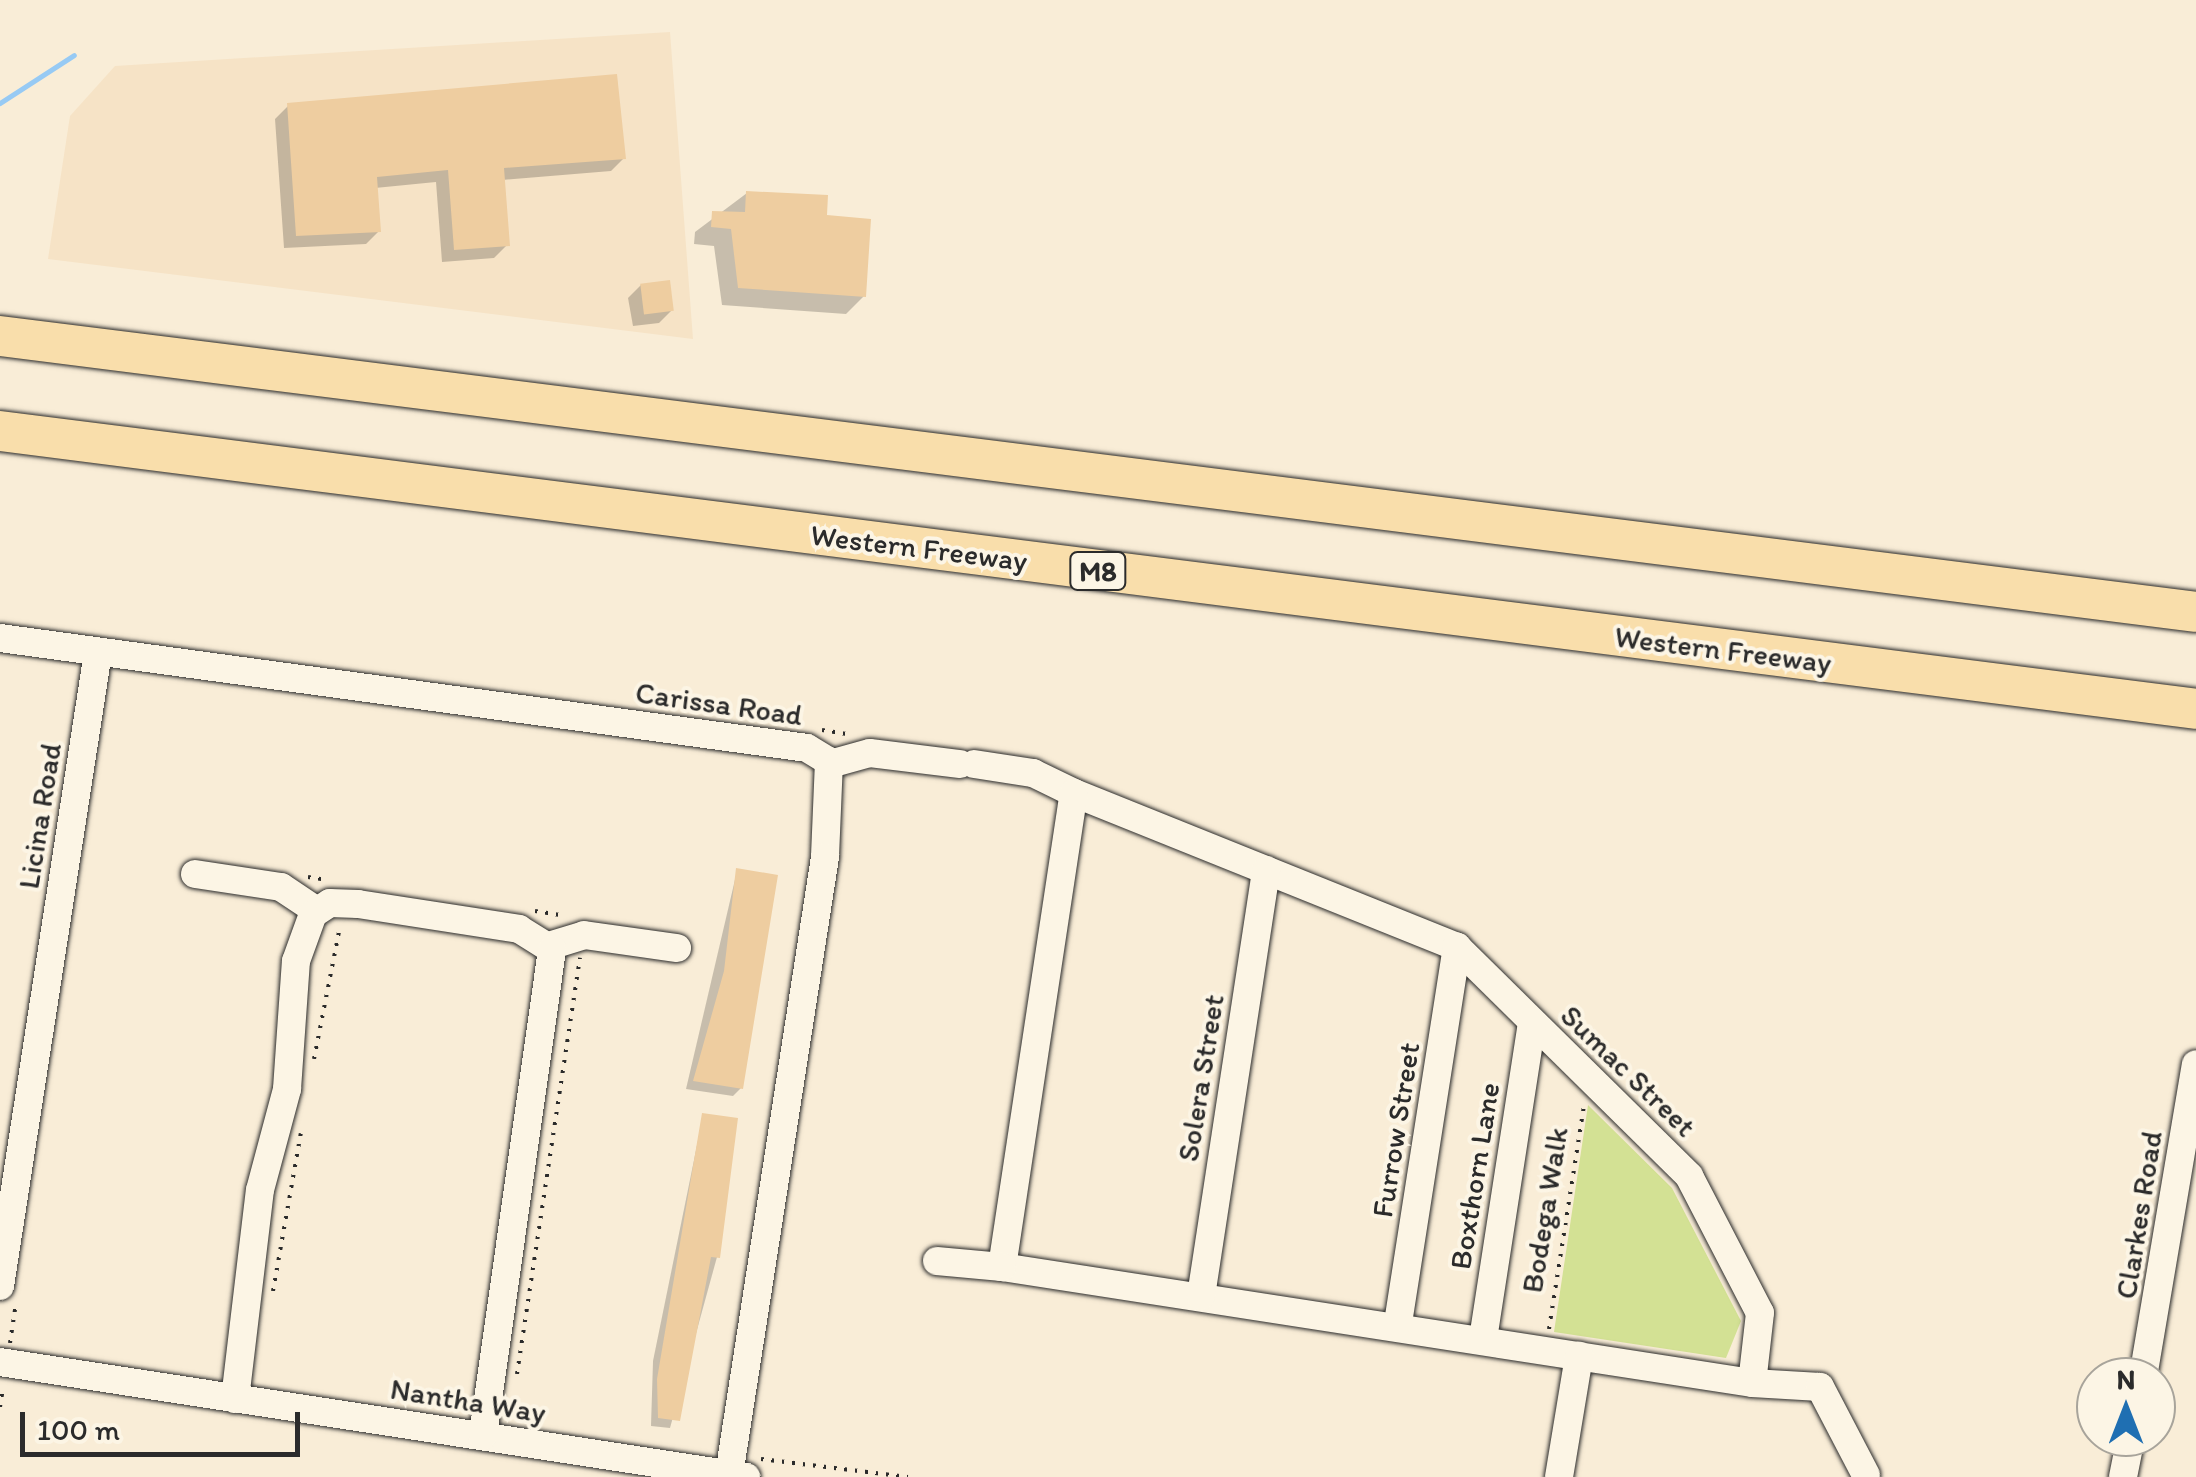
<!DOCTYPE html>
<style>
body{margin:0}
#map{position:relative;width:2196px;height:1477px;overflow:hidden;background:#f9edd7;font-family:Itim,sans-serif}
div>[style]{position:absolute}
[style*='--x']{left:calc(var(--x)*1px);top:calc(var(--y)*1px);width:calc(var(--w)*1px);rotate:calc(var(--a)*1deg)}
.built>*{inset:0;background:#f6e3c6}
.green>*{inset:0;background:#d3e194}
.shadow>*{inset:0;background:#0003}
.stream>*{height:5px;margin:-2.5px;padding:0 2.5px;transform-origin:2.5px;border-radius:2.5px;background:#97caf4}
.building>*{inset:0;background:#eecda0;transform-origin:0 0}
.path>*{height:4px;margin-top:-2px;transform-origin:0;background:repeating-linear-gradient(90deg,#2b2b2b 0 2.5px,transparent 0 10.5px)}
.roads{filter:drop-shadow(0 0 2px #2b2b2b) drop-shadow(0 0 2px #2b2b2b)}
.minor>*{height:28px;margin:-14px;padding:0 14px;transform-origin:14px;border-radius:14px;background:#fcf5e5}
.highway>*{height:40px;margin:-20px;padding:0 20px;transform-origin:20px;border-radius:20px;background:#f9deab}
span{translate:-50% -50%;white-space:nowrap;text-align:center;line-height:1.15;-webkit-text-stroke:8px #fcf5e5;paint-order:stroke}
.shield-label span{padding:2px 8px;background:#fcf5e5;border:2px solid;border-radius:8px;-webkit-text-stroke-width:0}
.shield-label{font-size:28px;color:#2b2b2b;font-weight:700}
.street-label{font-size:30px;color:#2b2b2b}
.north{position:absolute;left:2076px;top:1357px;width:100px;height:100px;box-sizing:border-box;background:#fcf5e5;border:2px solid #a8a49b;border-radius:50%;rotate:0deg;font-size:28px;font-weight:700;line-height:40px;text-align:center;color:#2b2b2b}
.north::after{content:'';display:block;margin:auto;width:35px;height:45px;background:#1f6fb2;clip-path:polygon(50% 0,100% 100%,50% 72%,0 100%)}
.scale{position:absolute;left:20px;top:1412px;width:280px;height:45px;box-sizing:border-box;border:5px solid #2b2b2b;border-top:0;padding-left:12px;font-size:30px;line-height:35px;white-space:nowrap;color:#2b2b2b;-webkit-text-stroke:8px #fcf5e5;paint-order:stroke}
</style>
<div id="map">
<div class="built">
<div style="clip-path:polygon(670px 32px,693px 339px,48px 259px,70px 116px,115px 66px)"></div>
</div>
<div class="green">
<div style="clip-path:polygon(1588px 1105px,1672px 1188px,1741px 1321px,1726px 1358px,1554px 1332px)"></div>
</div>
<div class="shadow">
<div style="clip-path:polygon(288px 106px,624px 158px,611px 171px,502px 180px,507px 245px,494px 258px,442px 262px,436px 182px,375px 188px,379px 231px,366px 244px,284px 248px,275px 119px)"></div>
<div style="clip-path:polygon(747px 193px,824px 217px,864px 296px,846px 314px,722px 305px,714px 246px,694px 244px,695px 232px)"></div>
<div style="clip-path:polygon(641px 285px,672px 310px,659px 323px,633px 326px,628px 298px)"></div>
<div style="clip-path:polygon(737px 871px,741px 1088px,733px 1096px,686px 1089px)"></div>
<div style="clip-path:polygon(703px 1116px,717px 1257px,670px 1428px,651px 1426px,653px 1361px)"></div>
</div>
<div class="stream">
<div style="--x:0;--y:103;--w:88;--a:-33"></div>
</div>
<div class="building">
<div style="clip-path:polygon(617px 74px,626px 159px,504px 168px,510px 246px,454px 250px,448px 170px,377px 177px,381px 232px,296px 236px,287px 103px)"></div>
<div style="clip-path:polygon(746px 191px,828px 195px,827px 215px,871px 219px,866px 297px,738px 288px,731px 229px,711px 227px,712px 211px,745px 212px)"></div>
<div style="left:670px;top:280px;width:31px;height:30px;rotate:83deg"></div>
<div style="clip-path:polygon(736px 868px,778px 875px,743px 1089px,693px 1081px,724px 971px)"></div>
<div style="clip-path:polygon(702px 1113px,738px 1118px,720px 1258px,711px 1257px,680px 1421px,658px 1418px,657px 1379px)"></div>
</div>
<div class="path">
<div style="--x:822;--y:730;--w:25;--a:9"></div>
<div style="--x:308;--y:877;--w:20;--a:9"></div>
<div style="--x:535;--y:911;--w:30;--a:9"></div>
<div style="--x:314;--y:1059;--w:136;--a:-78.9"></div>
<div style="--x:273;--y:1291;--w:160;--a:-80"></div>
<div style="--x:1549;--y:1329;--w:226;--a:-81.1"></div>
<div style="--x:10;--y:1343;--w:40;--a:-81.5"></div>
<div style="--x:517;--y:1374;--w:421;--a:-81.4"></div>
<div style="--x:0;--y:1407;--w:20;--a:-81"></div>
<div style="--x:2156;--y:1407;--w:13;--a:-77"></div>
<div style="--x:761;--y:1459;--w:148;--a:7"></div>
</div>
<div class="roads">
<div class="minor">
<div style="--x:0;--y:638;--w:814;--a:7.76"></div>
<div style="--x:807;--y:748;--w:26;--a:31"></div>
<div style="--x:829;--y:761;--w:96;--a:92.4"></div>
<div style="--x:825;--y:857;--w:625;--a:98.83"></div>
<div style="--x:830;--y:764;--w:41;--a:-15.4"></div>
<div style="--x:870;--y:753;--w:91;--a:7"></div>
<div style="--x:974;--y:764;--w:60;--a:8.7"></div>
<div style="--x:1033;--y:773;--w:46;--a:26"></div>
<div style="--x:1074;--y:793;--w:413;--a:21.9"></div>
<div style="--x:1457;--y:947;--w:326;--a:44.6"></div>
<div style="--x:1689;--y:1176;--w:154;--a:62.6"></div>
<div style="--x:1760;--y:1313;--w:70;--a:96.5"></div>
<div style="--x:1752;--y:1383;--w:759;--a:-171.21"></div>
<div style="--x:1002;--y:1267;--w:479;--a:-81.4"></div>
<div style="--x:195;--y:874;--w:87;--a:8.6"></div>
<div style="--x:281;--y:887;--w:43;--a:33.7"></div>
<div style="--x:549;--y:946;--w:37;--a:-17"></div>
<div style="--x:584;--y:935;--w:94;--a:8"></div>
<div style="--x:937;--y:1261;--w:65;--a:5.3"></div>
<div style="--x:0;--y:1286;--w:642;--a:-81.21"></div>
<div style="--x:1201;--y:1296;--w:431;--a:-81.3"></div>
<div style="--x:1398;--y:1323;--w:381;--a:-81.1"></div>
<div style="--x:1483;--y:1339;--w:320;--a:-81.2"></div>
<div style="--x:0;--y:1362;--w:755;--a:8.76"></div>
<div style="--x:2143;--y:1377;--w:317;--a:-80.4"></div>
<div style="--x:1752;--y:1383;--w:68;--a:3.4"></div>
<div style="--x:1820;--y:1387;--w:99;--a:62.4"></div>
<div style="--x:235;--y:1399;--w:210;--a:-83.2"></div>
<div style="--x:260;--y:1190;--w:105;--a:-75"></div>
<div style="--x:287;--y:1089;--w:128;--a:-86"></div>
<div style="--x:296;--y:961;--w:50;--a:-70.1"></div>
<div style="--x:313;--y:914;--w:20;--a:-33"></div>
<div style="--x:330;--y:903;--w:28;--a:2"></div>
<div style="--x:358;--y:904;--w:163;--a:8.8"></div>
<div style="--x:519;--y:929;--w:39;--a:32"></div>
<div style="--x:552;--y:950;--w:491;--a:98.1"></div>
<div style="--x:1559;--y:1477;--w:123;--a:-80.6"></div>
<div style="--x:2123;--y:1477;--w:41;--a:-78.7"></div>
</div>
<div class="highway">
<div style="--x:0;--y:336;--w:2213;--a:7.16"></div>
<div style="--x:0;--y:431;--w:2214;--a:7.21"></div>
</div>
</div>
<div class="shield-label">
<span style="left:1098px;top:571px">M8</span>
</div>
<div class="street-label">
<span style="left:919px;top:548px;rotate:7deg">Western Freeway</span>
<span style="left:1723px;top:650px;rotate:7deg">Western Freeway</span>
<span style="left:719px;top:704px;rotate:8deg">Carissa Road</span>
<span style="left:40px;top:816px;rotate:-81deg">Licina Road</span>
<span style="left:1628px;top:1071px;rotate:44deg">Sumac Street</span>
<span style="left:1201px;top:1078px;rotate:-81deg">Solera Street</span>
<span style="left:1396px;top:1130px;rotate:-81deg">Furrow Street</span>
<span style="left:1475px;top:1176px;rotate:-81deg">Boxthorn Lane</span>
<span style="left:1545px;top:1210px;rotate:-81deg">Bodega Walk</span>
<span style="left:2139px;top:1215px;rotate:-81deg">Clarkes Road</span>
<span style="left:468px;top:1401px;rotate:9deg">Nantha Way</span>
</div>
<div class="north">N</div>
<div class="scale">100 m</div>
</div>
